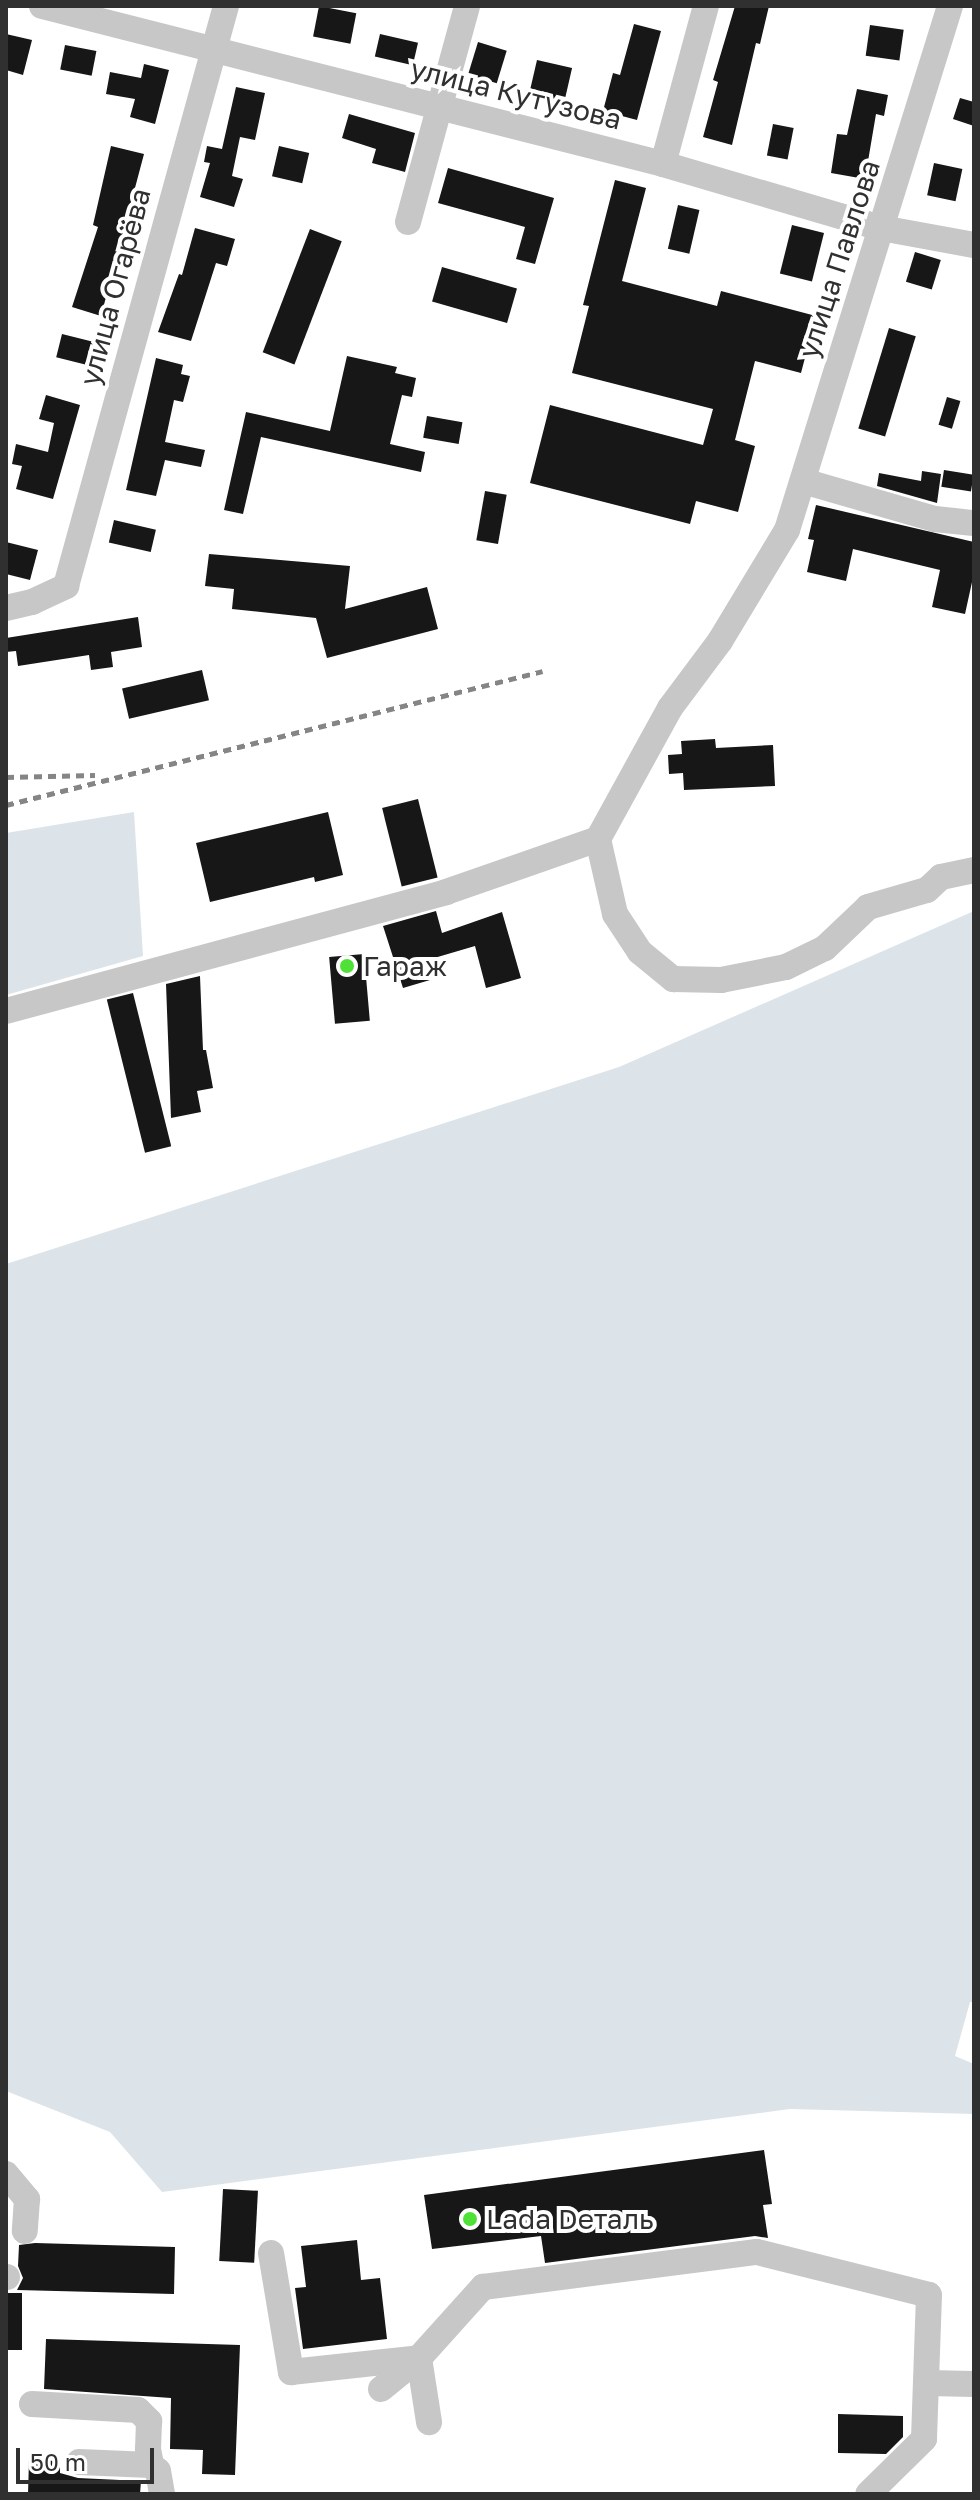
<!DOCTYPE html>
<meta charset="utf-8">
<style>
body{margin:0}
#map{position:relative;width:980px;height:2500px;overflow:hidden;background:#fff;font-family:"Golos Text",sans-serif}
div>[style]{position:absolute}
[style*='--x']{left:calc(var(--x)*1px);top:calc(var(--y)*1px);width:calc(var(--w)*1px);rotate:calc(var(--a)*1deg)}
.green>*{inset:0;background:#dce4ea}
.building>*{inset:0;background:#171717;transform-origin:0 0}
.minor>*{height:26px;margin:-13px;padding:0 13px;transform-origin:13px;border-radius:13px;background:#c7c7c7}
.rail>*{height:5px;margin-top:-2.5px;transform-origin:0;background:repeating-linear-gradient(90deg,#858585 0 8px,transparent 0 14px)}
.dots>*{width:22px;height:22px;translate:-50% -50%;box-sizing:border-box;border:4px solid #fff;border-radius:50%}
span{translate:-50% -50%;white-space:nowrap;text-align:center;line-height:1.15;-webkit-text-stroke:8px #fff;paint-order:stroke}
.street-label{font-size:28px;color:#303030}
.poi-label{font-size:28px;color:#303030}
.left{translate:0 -50%;text-align:left}
.frame{position:absolute;inset:0;border:8px solid #303030;pointer-events:none}
.scale{position:absolute;left:16px;top:2448px;width:138px;height:36px;box-sizing:border-box;border:4px solid #303030;border-top:0;padding-left:10px;font-size:24px;line-height:28px;white-space:nowrap;color:#303030;-webkit-text-stroke:6px #fff;paint-order:stroke}
</style>
<div id="map">
<div class="green">
<div style="clip-path:polygon(134px 812px,143px 956px,6px 995px,6px 833px)"></div>
<div style="clip-path:polygon(974px 911px,974px 2002px,970px 2002px,955px 2056px,974px 2064px,974px 2114px,790px 2109px,162px 2192px,110px 2132px,6px 2091px,6px 1264px,619px 1067px)"></div>
</div>
<div class="building">
<div style="left:319px;top:6px;width:38px;height:31px;rotate:11deg"></div>
<div style="clip-path:polygon(735px 6px,769px 6px,760px 44px,756px 43px,732px 145px,703px 137px,718px 82px,713px 80px)"></div>
<div style="clip-path:polygon(634px 24px,661px 31px,637px 120px,603px 111px,613px 73px,620px 75px)"></div>
<div style="left:870px;top:25px;width:34px;height:31px;rotate:8deg"></div>
<div style="clip-path:polygon(6px 34px,32px 40px,23px 75px,6px 70px)"></div>
<div style="left:380px;top:34px;width:39px;height:23px;rotate:13deg"></div>
<div style="left:478px;top:42px;width:30px;height:34px;rotate:17deg"></div>
<div style="left:65px;top:45px;width:32px;height:25px;rotate:11deg"></div>
<div style="left:537px;top:60px;width:36px;height:36px;rotate:13deg"></div>
<div style="clip-path:polygon(144px 64px,169px 70px,155px 124px,130px 117px,135px 99px,106px 94px,110px 72px,141px 78px)"></div>
<div style="clip-path:polygon(236px 87px,265px 93px,255px 140px,240px 137px,232px 176px,243px 179px,234px 207px,200px 197px,210px 163px,204px 162px,207px 146px,222px 149px)"></div>
<div style="clip-path:polygon(857px 89px,888px 95px,884px 116px,876px 114px,865px 179px,831px 173px,837px 134px,847px 135px)"></div>
<div style="clip-path:polygon(960px 98px,974px 102px,974px 126px,953px 119px)"></div>
<div style="clip-path:polygon(349px 114px,415px 133px,405px 172px,372px 163px,376px 149px,342px 138px)"></div>
<div style="left:773px;top:124px;width:21px;height:32px;rotate:11deg"></div>
<div style="clip-path:polygon(111px 146px,144px 154px,101px 316px,72px 307px,98px 227px,93px 225px)"></div>
<div style="left:279px;top:146px;width:31px;height:31px;rotate:13deg"></div>
<div style="left:934px;top:163px;width:29px;height:33px;rotate:12deg"></div>
<div style="clip-path:polygon(448px 168px,554px 198px,535px 264px,516px 259px,525px 227px,438px 203px)"></div>
<div style="clip-path:polygon(615px 180px,646px 188px,622px 281px,717px 306px,721px 291px,816px 316px,801px 373px,755px 361px,735px 440px,755px 446px,738px 512px,696px 501px,690px 524px,530px 483px,550px 405px,703px 445px,713px 409px,572px 373px,589px 306px,583px 305px)"></div>
<div style="left:678px;top:205px;width:22px;height:45px;rotate:13deg"></div>
<div style="left:792px;top:225px;width:33px;height:50px;rotate:14deg"></div>
<div style="clip-path:polygon(195px 228px,235px 239px,227px 266px,216px 263px,191px 341px,158px 332px,179px 274px,182px 275px)"></div>
<div style="left:310px;top:229px;width:34px;height:132px;rotate:21deg"></div>
<div style="left:915px;top:252px;width:27px;height:31px;rotate:17deg"></div>
<div style="left:442px;top:267px;width:78px;height:36px;rotate:16deg"></div>
<div style="left:889px;top:328px;width:28px;height:105px;rotate:17deg"></div>
<div style="left:62px;top:334px;width:33px;height:24px;rotate:14deg"></div>
<div style="clip-path:polygon(347px 356px,397px 367px,395px 373px,416px 378px,412px 397px,402px 395px,390px 444px,425px 452px,421px 472px,261px 437px,243px 514px,224px 510px,246px 412px,330px 431px)"></div>
<div style="clip-path:polygon(156px 358px,183px 365px,181px 374px,190px 376px,183px 402px,174px 400px,165px 442px,205px 450px,201px 467px,165px 460px,156px 496px,126px 490px)"></div>
<div style="clip-path:polygon(46px 395px,80px 405px,53px 499px,16px 489px,22px 466px,12px 464px,16px 444px,48px 452px,54px 423px,39px 419px)"></div>
<div style="left:947px;top:397px;width:14px;height:29px;rotate:17deg"></div>
<div style="left:427px;top:416px;width:36px;height:22px;rotate:10deg"></div>
<div style="left:944px;top:470px;width:30px;height:17px;rotate:9deg"></div>
<div style="clip-path:polygon(922px 471px,941px 474px,937px 503px,877px 486px,879px 473px,921px 481px)"></div>
<div style="left:485px;top:491px;width:22px;height:50px;rotate:10deg"></div>
<div style="clip-path:polygon(816px 505px,974px 542px,974px 573px,965px 614px,932px 607px,940px 570px,853px 549px,846px 581px,807px 572px,814px 540px,808px 539px)"></div>
<div style="left:114px;top:520px;width:43px;height:23px;rotate:13deg"></div>
<div style="clip-path:polygon(6px 542px,38px 550px,30px 580px,6px 574px)"></div>
<div style="clip-path:polygon(209px 554px,350px 566px,345px 609px,427px 587px,438px 629px,327px 658px,316px 618px,232px 609px,234px 589px,205px 586px)"></div>
<div style="clip-path:polygon(138px 617px,142px 647px,111px 652px,113px 667px,91px 670px,89px 655px,18px 666px,16px 651px,6px 652px,6px 638px)"></div>
<div style="left:202px;top:670px;width:31px;height:82px;rotate:77deg"></div>
<div style="clip-path:polygon(715px 739px,716px 748px,773px 745px,775px 786px,684px 790px,683px 773px,669px 774px,668px 755px,682px 754px,681px 741px)"></div>
<div style="left:418px;top:799px;width:81px;height:37px;rotate:76deg"></div>
<div style="clip-path:polygon(328px 812px,343px 875px,315px 882px,314px 877px,210px 902px,196px 843px)"></div>
<div style="clip-path:polygon(436px 911px,442px 933px,502px 912px,521px 978px,486px 988px,475px 946px,424px 961px,430px 980px,403px 988px,383px 926px)"></div>
<div style="left:364px;top:954px;width:67px;height:35px;rotate:85deg"></div>
<div style="clip-path:polygon(200px 976px,203px 1050px,206px 1050px,213px 1088px,197px 1091px,201px 1112px,171px 1118px,166px 984px)"></div>
<div style="left:133px;top:993px;width:158px;height:27px;rotate:76deg"></div>
<div style="clip-path:polygon(764px 2150px,772px 2204px,763px 2205px,768px 2238px,755px 2236px,545px 2263px,541px 2236px,432px 2249px,424px 2195px)"></div>
<div style="left:223px;top:2189px;width:35px;height:72px;rotate:3deg"></div>
<div style="clip-path:polygon(357px 2240px,361px 2280px,380px 2278px,387px 2339px,303px 2349px,295px 2288px,306px 2287px,301px 2246px)"></div>
<div style="clip-path:polygon(35px 2243px,175px 2247px,174px 2294px,17px 2290px,23px 2278px,18px 2266px,19px 2245px)"></div>
<div style="left:6px;top:2293px;width:16px;height:57px"></div>
<div style="clip-path:polygon(46px 2339px,240px 2345px,235px 2475px,202px 2474px,203px 2450px,170px 2449px,171px 2398px,44px 2389px)"></div>
<div style="clip-path:polygon(838px 2414px,903px 2416px,903px 2437px,886px 2454px,838px 2453px)"></div>
<div style="clip-path:polygon(29px 2460px,60px 2461px,60px 2473px,78px 2478px,141px 2481px,140px 2494px,28px 2494px)"></div>
</div>
<div class="minor">
<div style="--x:42;--y:6;--w:641;--a:14.27"></div>
<div style="--x:663;--y:164;--w:227;--a:16.4"></div>
<div style="--x:881;--y:228;--w:95;--a:10.4"></div>
<div style="--x:663;--y:164;--w:164;--a:-74.8"></div>
<div style="--x:408;--y:222;--w:224;--a:-74.7"></div>
<div style="--x:803;--y:481;--w:137;--a:16.1"></div>
<div style="--x:935;--y:519;--w:39;--a:6"></div>
<div style="--x:6;--y:608;--w:27;--a:-13"></div>
<div style="--x:32;--y:602;--w:38;--a:-25"></div>
<div style="--x:66;--y:586;--w:602;--a:-74.58"></div>
<div style="--x:598;--y:839;--w:77;--a:77.2"></div>
<div style="--x:615;--y:914;--w:45;--a:56.7"></div>
<div style="--x:640;--y:952;--w:43;--a:39.3"></div>
<div style="--x:673;--y:979;--w:48;--a:1.2"></div>
<div style="--x:721;--y:980;--w:66;--a:-11.3"></div>
<div style="--x:786;--y:967;--w:43;--a:-26"></div>
<div style="--x:825;--y:948;--w:59;--a:-43.6"></div>
<div style="--x:868;--y:907;--w:61;--a:-16.1"></div>
<div style="--x:927;--y:890;--w:19;--a:-43"></div>
<div style="--x:941;--y:877;--w:34;--a:-12"></div>
<div style="--x:6;--y:1011;--w:456;--a:-15.1"></div>
<div style="--x:446;--y:892;--w:161;--a:-19.2"></div>
<div style="--x:598;--y:839;--w:149;--a:-61.2"></div>
<div style="--x:670;--y:708;--w:84;--a:-53.3"></div>
<div style="--x:720;--y:641;--w:130;--a:-58.9"></div>
<div style="--x:787;--y:530;--w:549;--a:-72.72"></div>
<div style="--x:6;--y:2174;--w:33;--a:50"></div>
<div style="--x:27;--y:2199;--w:32;--a:94"></div>
<div style="--x:271;--y:2253;--w:121;--a:80.5"></div>
<div style="--x:291;--y:2372;--w:129;--a:-6.2"></div>
<div style="--x:419;--y:2358;--w:96;--a:-48"></div>
<div style="--x:483;--y:2287;--w:276;--a:-7.3"></div>
<div style="--x:757;--y:2252;--w:177;--a:14"></div>
<div style="--x:929;--y:2295;--w:144;--a:92"></div>
<div style="--x:924;--y:2439;--w:78;--a:135.5"></div>
<div style="--x:6;--y:2277;--w:1;--a:0"></div>
<div style="--x:927;--y:2383;--w:47;--a:1.2"></div>
<div style="--x:381;--y:2389;--w:49;--a:-39.2"></div>
<div style="--x:419;--y:2358;--w:65;--a:81.1"></div>
<div style="--x:32;--y:2404;--w:106;--a:3.2"></div>
<div style="--x:138;--y:2410;--w:16;--a:45"></div>
<div style="--x:149;--y:2421;--w:28;--a:92"></div>
<div style="--x:148;--y:2449;--w:16;--a:79"></div>
<div style="--x:151;--y:2465;--w:9;--a:41"></div>
<div style="--x:158;--y:2471;--w:23;--a:80"></div>
<div style="--x:79;--y:2462;--w:72;--a:2.4"></div>
</div>
<div class="rail">
<div style="--x:6;--y:777;--w:89;--a:-1.3"></div>
<div style="--x:6;--y:805;--w:553;--a:-14.01"></div>
</div>
<div class="dots">
<div style="left:347px;top:966px;background:#4fe138"></div>
<div style="left:470px;top:2219px;background:#4fe138"></div>
</div>
<div class="street-label">
<span style="left:516px;top:94px;rotate:14deg">улица Кутузова</span>
<span style="left:839px;top:259px;rotate:-72deg">улица Павлова</span>
<span style="left:115px;top:287px;rotate:-75deg">улица Огарёва</span>
</div>
<div class="poi-label">
<span class="left" style="left:363px;top:966px">Гараж</span>
<span class="left" style="left:486px;top:2219px">Lada Dеталь</span>
</div>
<div class="frame"></div>
<div class="scale">50 m</div>
</div>
